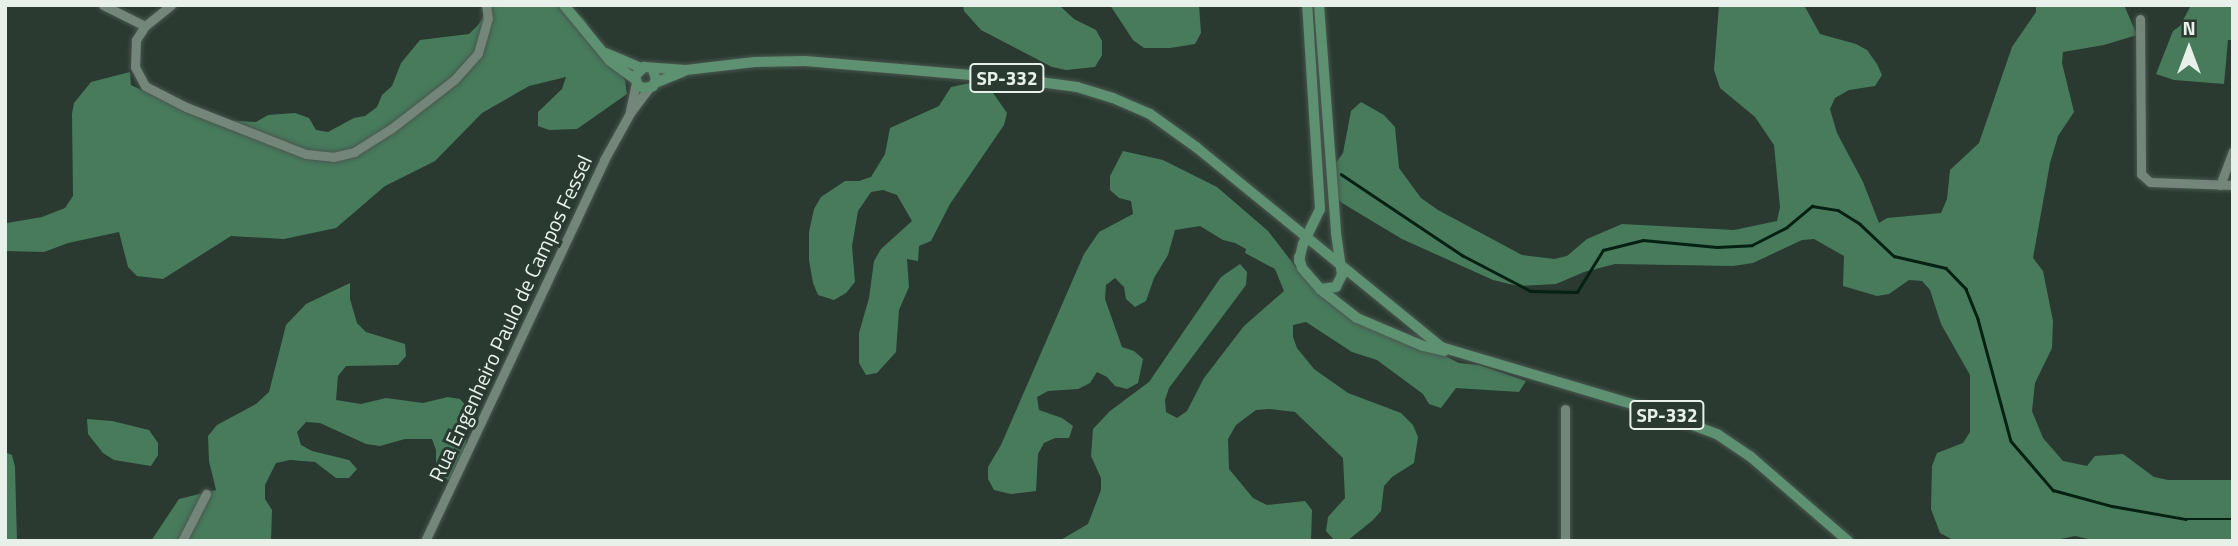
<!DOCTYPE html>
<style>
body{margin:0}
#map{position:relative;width:2238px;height:546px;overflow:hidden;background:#2a3a30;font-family:"Titillium Web",sans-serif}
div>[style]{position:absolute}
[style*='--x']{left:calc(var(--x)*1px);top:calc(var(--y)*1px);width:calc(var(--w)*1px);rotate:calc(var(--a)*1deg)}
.forest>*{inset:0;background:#477b5c}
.stream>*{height:2.5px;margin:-1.25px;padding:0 1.25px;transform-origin:1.25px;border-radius:1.25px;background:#052112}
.roads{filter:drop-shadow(0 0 2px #49574f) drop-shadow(0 0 2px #49574f)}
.minor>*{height:9px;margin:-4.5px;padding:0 4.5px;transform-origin:4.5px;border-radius:4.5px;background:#74867a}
.major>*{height:10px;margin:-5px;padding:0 5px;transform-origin:5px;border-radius:5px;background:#5e9072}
span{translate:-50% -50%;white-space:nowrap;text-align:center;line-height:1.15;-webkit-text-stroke:6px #2a3a30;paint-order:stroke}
.shield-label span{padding:2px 5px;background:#2a3a30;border:2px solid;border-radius:5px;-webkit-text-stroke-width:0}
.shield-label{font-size:19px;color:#e7f1ea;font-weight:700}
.street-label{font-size:21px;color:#e7f1ea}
.frame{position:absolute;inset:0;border:7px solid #e7f1ea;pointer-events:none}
.north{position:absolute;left:2154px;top:14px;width:70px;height:70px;-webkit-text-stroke:5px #2a3a30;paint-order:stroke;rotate:0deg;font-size:19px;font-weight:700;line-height:28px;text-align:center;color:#e7f1ea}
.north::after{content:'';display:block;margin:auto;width:24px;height:32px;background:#e7f1ea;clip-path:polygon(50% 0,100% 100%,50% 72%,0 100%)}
</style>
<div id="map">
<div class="forest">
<div style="clip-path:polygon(485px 5px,568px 5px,584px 19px,625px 80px,627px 94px,577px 129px,549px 130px,538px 126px,538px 112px,562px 89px,566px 77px,529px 86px,482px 113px,435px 161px,385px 186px,336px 228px,284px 239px,231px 236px,163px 279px,137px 276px,128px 267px,119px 232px,68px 243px,44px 252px,5px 251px,7px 223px,42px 217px,65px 208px,73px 196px,72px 114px,74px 103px,91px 82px,130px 72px,131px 85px,202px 119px,256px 122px,268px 115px,295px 113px,309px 118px,316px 130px,328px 132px,354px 118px,365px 116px,377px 107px,382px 95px,392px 86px,401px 63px,420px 40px,469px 34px,479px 24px,486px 11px)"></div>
<div style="clip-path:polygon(963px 5px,1059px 5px,1074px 19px,1096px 30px,1102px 41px,1102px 55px,1095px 67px,1066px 70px,1052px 67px,981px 30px,964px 11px)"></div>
<div style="clip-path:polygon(1110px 5px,1199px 5px,1201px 33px,1195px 44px,1170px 48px,1144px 48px,1133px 40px)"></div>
<div style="clip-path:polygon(1719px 5px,1804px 5px,1820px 34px,1856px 44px,1867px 50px,1877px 64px,1882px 75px,1875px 86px,1849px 90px,1835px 98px,1830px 109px,1837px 133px,1863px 182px,1879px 223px,1887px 218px,1941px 213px,1947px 199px,1950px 170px,1979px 143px,2012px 47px,2036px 12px,2036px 5px,2124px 5px,2137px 35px,2104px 45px,2063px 52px,2062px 63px,2074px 112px,2058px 136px,2050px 163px,2033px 258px,2043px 271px,2053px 321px,2052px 348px,2035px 383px,2032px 411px,2043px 438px,2063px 461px,2087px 466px,2095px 456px,2123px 454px,2154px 477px,2168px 480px,2233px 480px,2233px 541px,2098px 541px,2075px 536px,2051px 541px,1955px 541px,1940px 533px,1931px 509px,1932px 466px,1937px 453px,1963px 443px,1970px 432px,1970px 375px,1941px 324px,1930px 290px,1922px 281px,1909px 280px,1889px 294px,1877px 296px,1843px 286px,1844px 256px,1814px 239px,1802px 240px,1753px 263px,1733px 266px,1615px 264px,1584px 272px,1556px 284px,1518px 286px,1493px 280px,1402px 239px,1342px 203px,1330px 190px,1335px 164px,1343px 153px,1351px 111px,1361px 102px,1384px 115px,1395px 127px,1399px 168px,1421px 198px,1438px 210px,1522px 255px,1554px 259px,1567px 256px,1587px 239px,1622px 224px,1734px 230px,1777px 221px,1780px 207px,1774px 145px,1755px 117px,1720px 88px,1714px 70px)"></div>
<div style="clip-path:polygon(2233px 5px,2233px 40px,2228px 40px,2224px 84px,2174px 80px,2156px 74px,2173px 31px,2180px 26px,2190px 7px)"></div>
<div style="clip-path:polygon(984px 80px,1007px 113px,1004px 125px,950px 204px,931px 241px,919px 246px,918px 261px,907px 259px,909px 287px,899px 310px,896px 352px,877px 373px,866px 375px,859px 363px,859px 333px,869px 298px,874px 261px,881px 249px,912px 221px,897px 195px,883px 190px,871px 192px,858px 211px,852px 246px,855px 282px,846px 293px,834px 300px,818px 295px,813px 283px,809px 260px,809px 232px,814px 209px,821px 197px,845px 181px,859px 181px,871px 177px,885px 154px,890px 128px,939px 106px,951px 87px)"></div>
<div style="clip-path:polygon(1123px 151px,1163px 160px,1217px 187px,1268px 231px,1302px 275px,1337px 302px,1459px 363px,1479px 365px,1526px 381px,1519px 392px,1456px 388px,1441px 408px,1429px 404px,1423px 394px,1377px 360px,1352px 352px,1306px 322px,1293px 325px,1293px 337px,1297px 348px,1314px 369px,1348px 393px,1401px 413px,1413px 425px,1418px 437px,1414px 463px,1392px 477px,1384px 486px,1381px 511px,1373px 520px,1347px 541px,1334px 540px,1326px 531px,1328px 517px,1345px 498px,1343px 458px,1295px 412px,1269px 409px,1256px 410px,1236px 425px,1228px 439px,1229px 469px,1253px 498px,1267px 505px,1305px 501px,1312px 510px,1311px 541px,1059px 541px,1088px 524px,1101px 490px,1101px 478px,1091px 456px,1093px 429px,1110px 411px,1149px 382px,1221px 277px,1240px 264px,1247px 272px,1246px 285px,1169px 388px,1165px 400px,1166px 412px,1177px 418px,1187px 411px,1204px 378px,1244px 326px,1284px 291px,1275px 269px,1245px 253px,1246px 249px,1235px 243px,1223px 240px,1200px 226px,1175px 230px,1168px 255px,1154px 278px,1146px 301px,1135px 307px,1126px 299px,1124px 287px,1115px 278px,1106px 285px,1105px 299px,1122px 347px,1134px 351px,1143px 359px,1138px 383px,1127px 389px,1115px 386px,1107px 377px,1097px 372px,1090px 383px,1078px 389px,1048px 391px,1037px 397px,1039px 410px,1062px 418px,1073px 426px,1069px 438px,1055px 438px,1044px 443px,1038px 454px,1036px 491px,1011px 494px,994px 490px,988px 479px,988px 467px,1001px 445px,1084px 254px,1099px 232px,1133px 214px,1131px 201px,1119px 198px,1110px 190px,1110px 176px)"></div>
<div style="clip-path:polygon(350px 283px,350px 299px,357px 323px,366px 332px,405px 344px,406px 356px,398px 365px,346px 366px,338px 376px,336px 400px,361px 404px,386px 398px,423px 403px,448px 397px,460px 399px,468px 408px,469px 421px,461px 474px,448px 480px,436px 475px,436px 450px,432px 439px,405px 439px,380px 446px,366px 444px,320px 423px,306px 422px,297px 432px,301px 445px,312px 451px,349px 460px,357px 469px,349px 478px,336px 478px,315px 462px,290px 460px,276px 463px,265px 485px,265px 499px,272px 510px,271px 541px,151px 541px,179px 499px,216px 490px,209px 461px,208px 436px,217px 425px,256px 404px,269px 392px,286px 325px,306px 304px)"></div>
<div style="clip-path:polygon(87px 419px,112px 421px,149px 430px,158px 443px,158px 455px,151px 466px,114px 460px,103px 453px,88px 434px)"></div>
<div style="clip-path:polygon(5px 452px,12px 455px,15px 467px,17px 541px,5px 541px)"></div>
</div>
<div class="stream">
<div style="--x:1341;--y:174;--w:146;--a:33.8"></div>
<div style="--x:1462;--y:255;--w:78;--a:27.6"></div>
<div style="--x:1531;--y:291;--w:46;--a:1.2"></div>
<div style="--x:1577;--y:292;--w:49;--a:-58.2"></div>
<div style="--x:1603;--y:250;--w:41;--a:-14"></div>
<div style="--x:1643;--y:240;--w:74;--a:5.4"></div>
<div style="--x:1717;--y:247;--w:35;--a:-3"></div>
<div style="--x:1752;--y:245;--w:39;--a:-27"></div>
<div style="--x:1787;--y:227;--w:33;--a:-40"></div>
<div style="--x:1812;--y:206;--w:26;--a:9"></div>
<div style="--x:1838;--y:210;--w:26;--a:32"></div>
<div style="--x:1860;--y:224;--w:47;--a:43.3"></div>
<div style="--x:1894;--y:256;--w:53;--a:13"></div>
<div style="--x:1946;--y:268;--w:29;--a:46"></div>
<div style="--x:1966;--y:289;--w:32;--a:68"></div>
<div style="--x:1978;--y:319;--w:126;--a:74.9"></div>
<div style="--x:2011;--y:441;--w:65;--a:49.4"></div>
<div style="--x:2053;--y:490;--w:61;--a:15.2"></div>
<div style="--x:2112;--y:506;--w:75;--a:10"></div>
<div style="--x:2186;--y:519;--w:47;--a:0"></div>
</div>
<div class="roads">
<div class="minor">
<div style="--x:103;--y:5;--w:47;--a:26.6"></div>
<div style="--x:171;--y:5;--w:33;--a:141"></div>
<div style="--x:145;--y:26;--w:17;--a:123"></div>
<div style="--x:136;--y:40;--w:27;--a:92"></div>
<div style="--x:135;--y:67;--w:21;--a:62"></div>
<div style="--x:145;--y:86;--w:46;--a:27.1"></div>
<div style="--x:186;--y:107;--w:129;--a:21.4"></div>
<div style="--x:306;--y:154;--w:27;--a:6"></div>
<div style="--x:333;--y:157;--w:22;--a:-13"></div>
<div style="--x:354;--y:152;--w:45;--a:-32.3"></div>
<div style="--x:392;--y:128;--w:78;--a:-37.7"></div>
<div style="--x:454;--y:80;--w:36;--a:-48"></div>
<div style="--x:478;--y:53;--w:35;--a:-74"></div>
<div style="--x:488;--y:19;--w:14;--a:-98"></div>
<div style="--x:2140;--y:19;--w:155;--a:89.6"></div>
<div style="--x:2141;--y:174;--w:12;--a:42"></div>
<div style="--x:2150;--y:182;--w:83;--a:2.1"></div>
<div style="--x:630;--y:111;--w:29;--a:-78"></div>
<div style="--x:2220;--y:185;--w:36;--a:-69"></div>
<div style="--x:1565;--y:409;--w:132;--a:90"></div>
<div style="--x:182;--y:541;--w:53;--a:-62.9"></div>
<div style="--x:425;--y:541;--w:421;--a:-64.8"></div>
<div style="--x:604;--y:160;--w:54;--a:-61"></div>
<div style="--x:630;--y:113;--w:31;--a:-53"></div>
</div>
<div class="major">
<div style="--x:564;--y:5;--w:72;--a:50.6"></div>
<div style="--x:610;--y:61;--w:31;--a:36"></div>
<div style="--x:1319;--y:5;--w:229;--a:85.7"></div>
<div style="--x:1336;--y:233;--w:42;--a:81.9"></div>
<div style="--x:1342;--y:275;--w:13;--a:117"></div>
<div style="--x:1336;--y:287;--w:16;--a:173"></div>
<div style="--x:606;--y:53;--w:39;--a:23"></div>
<div style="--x:653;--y:70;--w:9;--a:72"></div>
<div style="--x:656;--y:79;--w:8;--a:113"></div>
<div style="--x:653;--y:86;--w:8;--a:166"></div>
<div style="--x:645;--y:88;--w:7;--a:-164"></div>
<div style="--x:638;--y:86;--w:10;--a:-107"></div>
<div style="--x:635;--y:76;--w:13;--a:-45"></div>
<div style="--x:644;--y:67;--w:42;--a:4.1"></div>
<div style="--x:686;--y:70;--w:69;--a:-6.6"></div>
<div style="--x:755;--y:62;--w:50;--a:-1.1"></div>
<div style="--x:805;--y:61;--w:205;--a:4.8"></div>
<div style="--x:1009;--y:78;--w:69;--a:7.5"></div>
<div style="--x:1077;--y:87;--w:38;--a:17"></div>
<div style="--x:1113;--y:98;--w:40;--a:23.4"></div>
<div style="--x:1150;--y:114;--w:57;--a:35.7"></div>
<div style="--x:1196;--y:147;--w:316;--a:39.2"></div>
<div style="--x:1441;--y:347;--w:220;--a:16.6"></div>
<div style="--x:1652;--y:410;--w:69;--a:20.3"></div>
<div style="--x:1717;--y:434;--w:41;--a:34.1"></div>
<div style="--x:1751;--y:457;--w:128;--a:40.9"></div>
<div style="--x:655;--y:83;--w:31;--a:-22"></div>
<div style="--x:1299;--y:257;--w:11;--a:75"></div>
<div style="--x:1302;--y:268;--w:28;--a:49"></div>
<div style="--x:1320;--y:289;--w:47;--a:38.1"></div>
<div style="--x:1357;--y:318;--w:72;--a:23"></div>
<div style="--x:1423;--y:346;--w:22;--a:13"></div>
<div style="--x:1299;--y:261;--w:17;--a:-77"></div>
<div style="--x:1303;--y:244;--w:39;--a:-64"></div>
<div style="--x:1320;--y:209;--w:204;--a:-93.6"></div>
</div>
</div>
<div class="shield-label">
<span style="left:1007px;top:78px">SP-332</span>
<span style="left:1667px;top:415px">SP-332</span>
</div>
<div class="street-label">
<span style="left:510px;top:318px;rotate:-65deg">Rua Engenheiro Paulo de Campos Fessel</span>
</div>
<div class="frame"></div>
<div class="north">N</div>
</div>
